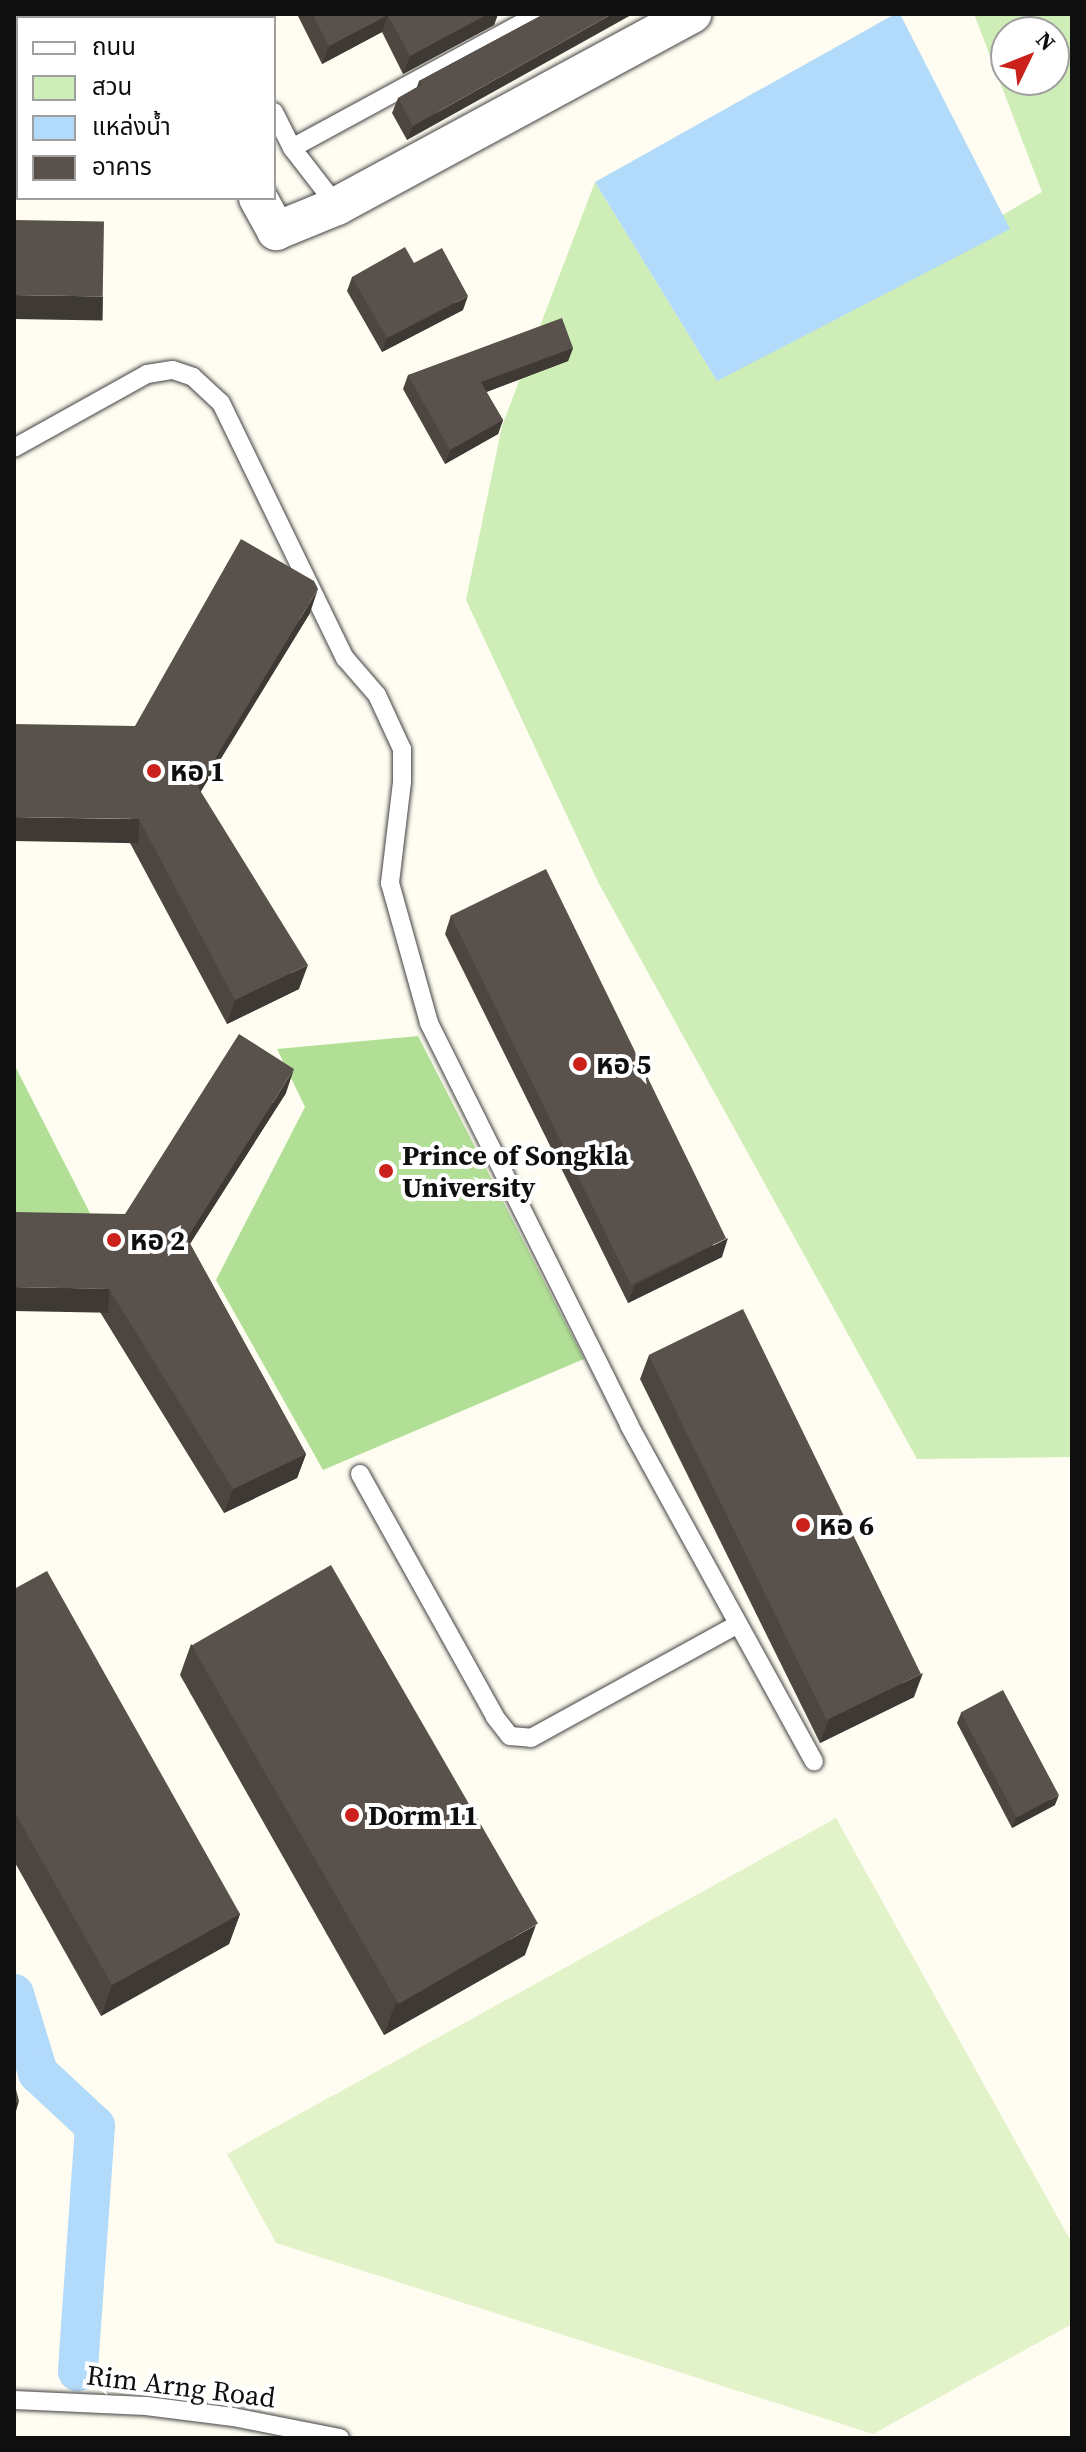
<!DOCTYPE html>
<meta charset="utf-8">
<style>
body{margin:0}
#map{position:relative;width:1086px;height:2452px;overflow:hidden;background:#fffdf1;font-family:"Source Serif 4","Noto Sans Thai",serif}
div>[style]{position:absolute}
[style*='--x']{left:calc(var(--x)*1px);top:calc(var(--y)*1px);width:calc(var(--w)*1px);rotate:calc(var(--a)*1deg)}
.green>*{inset:0;background:#cfedb7}
.forest>*{inset:0;background:#b1df96}
.pitch>*{inset:0;background:#e2f3ca}
.water>*{inset:0;background:#b2dafa}
.canal>*{height:40px;margin:-20px;padding:0 20px;transform-origin:20px;border-radius:20px;background:#b2dafa}
.roads{filter:drop-shadow(0 0 2px #424242) drop-shadow(0 0 2px #424242)}
.service>*{height:18px;margin:-9px;padding:0 9px;transform-origin:9px;border-radius:9px;background:#fff}
.minor>*{height:38px;margin:-19px;padding:0 19px;transform-origin:19px;border-radius:19px;background:#fff}
.wall>*{inset:0;background:#4d4640}
.shaded-wall>*{inset:0;background:#3e3934;transform-origin:0 0}
.building>*{inset:0;background:#59514b;transform-origin:0 0}
.dots>*{width:22px;height:22px;translate:-50% -50%;box-sizing:border-box;border:4px solid #fff;border-radius:50%}
span{translate:-50% -50%;white-space:nowrap;text-align:center;line-height:1.15;-webkit-text-stroke:8px #fff;paint-order:stroke}
.poi-label{font-size:28px;color:#0f0f0f;font-weight:700}
.left{translate:0 -50%;text-align:left}
.street-label{font-size:28px;color:#0f0f0f}
.frame{position:absolute;inset:0;border:16px solid #0f0f0f;pointer-events:none}
.legend{position:absolute;left:16px;top:16px;width:260px;height:184px;box-sizing:border-box;background:#fff;border:2px solid #9f9f9f;margin:0;padding:10px 14px;list-style:none;font-size:24px;color:#0f0f0f}
.legend li{display:flex;align-items:center;gap:16px;height:40px}
.legend b{width:40px;border:2px solid #9f9f9f}
.north{position:absolute;left:990px;top:16px;width:80px;height:80px;box-sizing:border-box;background:#fff;border:2px solid #9f9f9f;border-radius:50%;rotate:47deg;font-size:22px;font-weight:700;line-height:32px;text-align:center;color:#0f0f0f}
.north::after{content:'';display:block;margin:auto;width:28px;height:36px;background:#ca211c;clip-path:polygon(50% 0,100% 100%,50% 72%,0 100%)}
</style>
<div id="map">
<div class="green">
<div style="clip-path:polygon(evenodd,974px 14px,1072px 14px,1072px 1457px,917px 1459px,598px 882px,466px 600px,502px 426px,595px 182px,717px 381px,1042px 192px,974px 14px,1006px 32px,1054px 32px,1054px 80px,1006px 80px,1006px 32px)"></div>
</div>
<div class="forest">
<div style="clip-path:polygon(418px 1036px,584px 1359px,323px 1470px,216px 1280px,305px 1107px,277px 1049px)"></div>
<div style="clip-path:polygon(14px 1063px,16px 1068px,93px 1219px,14px 1212px)"></div>
</div>
<div class="pitch">
<div style="clip-path:polygon(836px 1818px,1072px 2243px,1072px 2324px,873px 2434px,276px 2243px,227px 2154px)"></div>
</div>
<div class="water">
<div style="clip-path:polygon(895px 14px,900px 14px,1010px 229px,717px 381px,595px 182px)"></div>
</div>
<div class="canal">
<div style="--x:14;--y:1994;--w:83;--a:73.1"></div>
<div style="--x:38;--y:2073;--w:78;--a:42.9"></div>
<div style="--x:95;--y:2126;--w:246;--a:94"></div>
</div>
<div class="roads">
<div class="service">
<div style="--x:223;--y:14;--w:4;--a:63"></div>
<div style="--x:274;--y:112;--w:40;--a:63.4"></div>
<div style="--x:292;--y:148;--w:73;--a:52.2"></div>
<div style="--x:292;--y:148;--w:281;--a:-28.5"></div>
<div style="--x:14;--y:448;--w:152;--a:-29.1"></div>
<div style="--x:147;--y:374;--w:26;--a:-9"></div>
<div style="--x:173;--y:370;--w:21;--a:19"></div>
<div style="--x:193;--y:377;--w:38;--a:43"></div>
<div style="--x:221;--y:403;--w:284;--a:64.1"></div>
<div style="--x:345;--y:658;--w:49;--a:49.1"></div>
<div style="--x:377;--y:695;--w:60;--a:65.2"></div>
<div style="--x:402;--y:749;--w:33;--a:90"></div>
<div style="--x:402;--y:782;--w:102;--a:96.8"></div>
<div style="--x:390;--y:883;--w:145;--a:74.4"></div>
<div style="--x:429;--y:1023;--w:449;--a:63.5"></div>
<div style="--x:629;--y:1425;--w:384;--a:61.2"></div>
<div style="--x:360;--y:1474;--w:278;--a:60.9"></div>
<div style="--x:495;--y:1717;--w:24;--a:52"></div>
<div style="--x:510;--y:1736;--w:21;--a:5"></div>
<div style="--x:531;--y:1738;--w:236;--a:-28.8"></div>
<div style="--x:14;--y:2400;--w:132;--a:2.6"></div>
<div style="--x:146;--y:2406;--w:88;--a:7.2"></div>
<div style="--x:233;--y:2417;--w:109;--a:11.1"></div>
</div>
<div class="minor">
<div style="--x:158;--y:14;--w:4;--a:63"></div>
<div style="--x:258;--y:198;--w:38;--a:61"></div>
<div style="--x:276;--y:231;--w:66;--a:-22.3"></div>
<div style="--x:337;--y:206;--w:404;--a:-28.4"></div>
</div>
</div>
<div class="wall">
<div style="clip-path:polygon(297px 14px,498px 14px,494px 25px,403px 74px,382px 32px,322px 64px)"></div>
<div style="clip-path:polygon(544px 14px,407px 140px,392px 113px,398px 98px,417px 87px,419px 81px)"></div>
<div style="clip-path:polygon(414px 263px,463px 310px,382px 352px,347px 291px,352px 277px)"></div>
<div style="clip-path:polygon(573px 348px,568px 361px,486px 392px,503px 420px,498px 434px,445px 464px,403px 389px,408px 375px)"></div>
<div style="clip-path:polygon(310px 613px,200px 791px,299px 989px,227px 1024px,130px 843px,135px 726px)"></div>
<div style="clip-path:polygon(451px 915px,722px 1257px,628px 1303px,445px 934px)"></div>
<div style="clip-path:polygon(286px 1093px,190px 1244px,306px 1454px,297px 1478px,224px 1513px,100px 1312px,125px 1214px)"></div>
<div style="clip-path:polygon(649px 1355px,914px 1697px,820px 1743px,640px 1379px)"></div>
<div style="clip-path:polygon(14px 1589px,240px 1914px,229px 1944px,101px 2016px,14px 1861px)"></div>
<div style="clip-path:polygon(191px 1644px,525px 1955px,384px 2035px,180px 1675px)"></div>
<div style="clip-path:polygon(961px 1713px,1055px 1805px,1012px 1828px,957px 1723px)"></div>
</div>
<div class="shaded-wall">
<div style="clip-path:polygon(488px 14px,498px 14px,494px 25px,403px 74px,410px 56px)"></div>
<div style="clip-path:polygon(612px 14px,633px 14px,407px 140px,413px 126px)"></div>
<div style="clip-path:polygon(388px 15px,382px 32px,322px 64px,329px 46px)"></div>
<div style="left:14px;top:295px;width:89px;height:24px;rotate:1deg"></div>
<div style="clip-path:polygon(468px 296px,463px 310px,382px 352px,387px 338px)"></div>
<div style="clip-path:polygon(573px 348px,568px 361px,476px 396px,481px 382px)"></div>
<div style="clip-path:polygon(503px 420px,498px 434px,445px 464px,450px 450px)"></div>
<div style="clip-path:polygon(318px 589px,310px 613px,189px 811px,198px 787px)"></div>
<div style="left:14px;top:817px;width:125px;height:24px;rotate:1deg"></div>
<div style="clip-path:polygon(308px 965px,299px 989px,227px 1024px,235px 1000px)"></div>
<div style="clip-path:polygon(294px 1069px,286px 1093px,178px 1262px,187px 1238px)"></div>
<div style="clip-path:polygon(728px 1238px,722px 1257px,628px 1303px,635px 1285px)"></div>
<div style="left:14px;top:1287px;width:95px;height:24px;rotate:1deg"></div>
<div style="clip-path:polygon(306px 1454px,297px 1478px,224px 1513px,233px 1489px)"></div>
<div style="clip-path:polygon(923px 1673px,914px 1697px,820px 1743px,829px 1719px)"></div>
<div style="clip-path:polygon(1059px 1795px,1055px 1805px,1012px 1828px,1016px 1817px)"></div>
<div style="clip-path:polygon(240px 1914px,229px 1944px,101px 2016px,112px 1985px)"></div>
<div style="clip-path:polygon(536px 1925px,525px 1955px,384px 2035px,395px 2004px)"></div>
<div style="clip-path:polygon(19px 2101px,16px 2111px,14px 2111px,14px 2103px)"></div>
</div>
<div class="building">
<div style="clip-path:polygon(312px 14px,488px 14px,410px 56px,388px 15px,329px 46px)"></div>
<div style="clip-path:polygon(544px 14px,612px 14px,413px 126px,398px 98px,422px 85px,419px 81px)"></div>
<div style="left:14px;top:220px;width:90px;height:75px;rotate:1deg"></div>
<div style="clip-path:polygon(405px 247px,414px 263px,442px 248px,468px 296px,387px 338px,352px 277px)"></div>
<div style="clip-path:polygon(562px 318px,573px 348px,481px 382px,503px 420px,450px 450px,408px 375px)"></div>
<div style="clip-path:polygon(241px 539px,314px 581px,318px 589px,198px 787px,308px 965px,235px 1000px,139px 819px,14px 817px,14px 724px,135px 726px)"></div>
<div style="left:546px;top:869px;width:411px;height:106px;rotate:64deg"></div>
<div style="clip-path:polygon(239px 1034px,294px 1069px,187px 1238px,306px 1454px,233px 1489px,109px 1289px,14px 1287px,14px 1212px,125px 1214px)"></div>
<div style="left:743px;top:1309px;width:406px;height:105px;rotate:64deg"></div>
<div style="left:331px;top:1565px;width:414px;height:161px;rotate:60deg"></div>
<div style="clip-path:polygon(47px 1571px,240px 1914px,112px 1985px,14px 1811px,14px 1589px)"></div>
<div style="left:1003px;top:1690px;width:119px;height:48px;rotate:62deg"></div>
<div style="clip-path:polygon(14px 2082px,19px 2101px,14px 2103px)"></div>
</div>
<div class="dots">
<div style="left:154px;top:771px;background:#ca211c"></div>
<div style="left:580px;top:1064px;background:#ca211c"></div>
<div style="left:386px;top:1171px;background:#ca211c"></div>
<div style="left:114px;top:1240px;background:#ca211c"></div>
<div style="left:803px;top:1525px;background:#ca211c"></div>
<div style="left:352px;top:1815px;background:#ca211c"></div>
</div>
<div class="poi-label">
<span class="left" style="left:170px;top:771px">หอ 1</span>
<span class="left" style="left:596px;top:1064px">หอ 5</span>
<span class="left" style="left:402px;top:1171px">Prince of Songkla<br>University</span>
<span class="left" style="left:130px;top:1240px">หอ 2</span>
<span class="left" style="left:819px;top:1525px">หอ 6</span>
<span class="left" style="left:368px;top:1815px">Dorm 11</span>
</div>
<div class="street-label">
<span style="left:181px;top:2386px;rotate:7deg">Rim Arng Road</span>
</div>
<div class="frame"></div>
<ul class="legend">
<li><b style="height:10px;background:#fff"></b>ถนน</li>
<li><b style="height:22px;background:#cfedb7"></b>สวน</li>
<li><b style="height:22px;background:#b2dafa"></b>แหล่งน้ำ</li>
<li><b style="height:22px;background:#59514b"></b>อาคาร</li>
</ul>
<div class="north">N</div>
</div>
